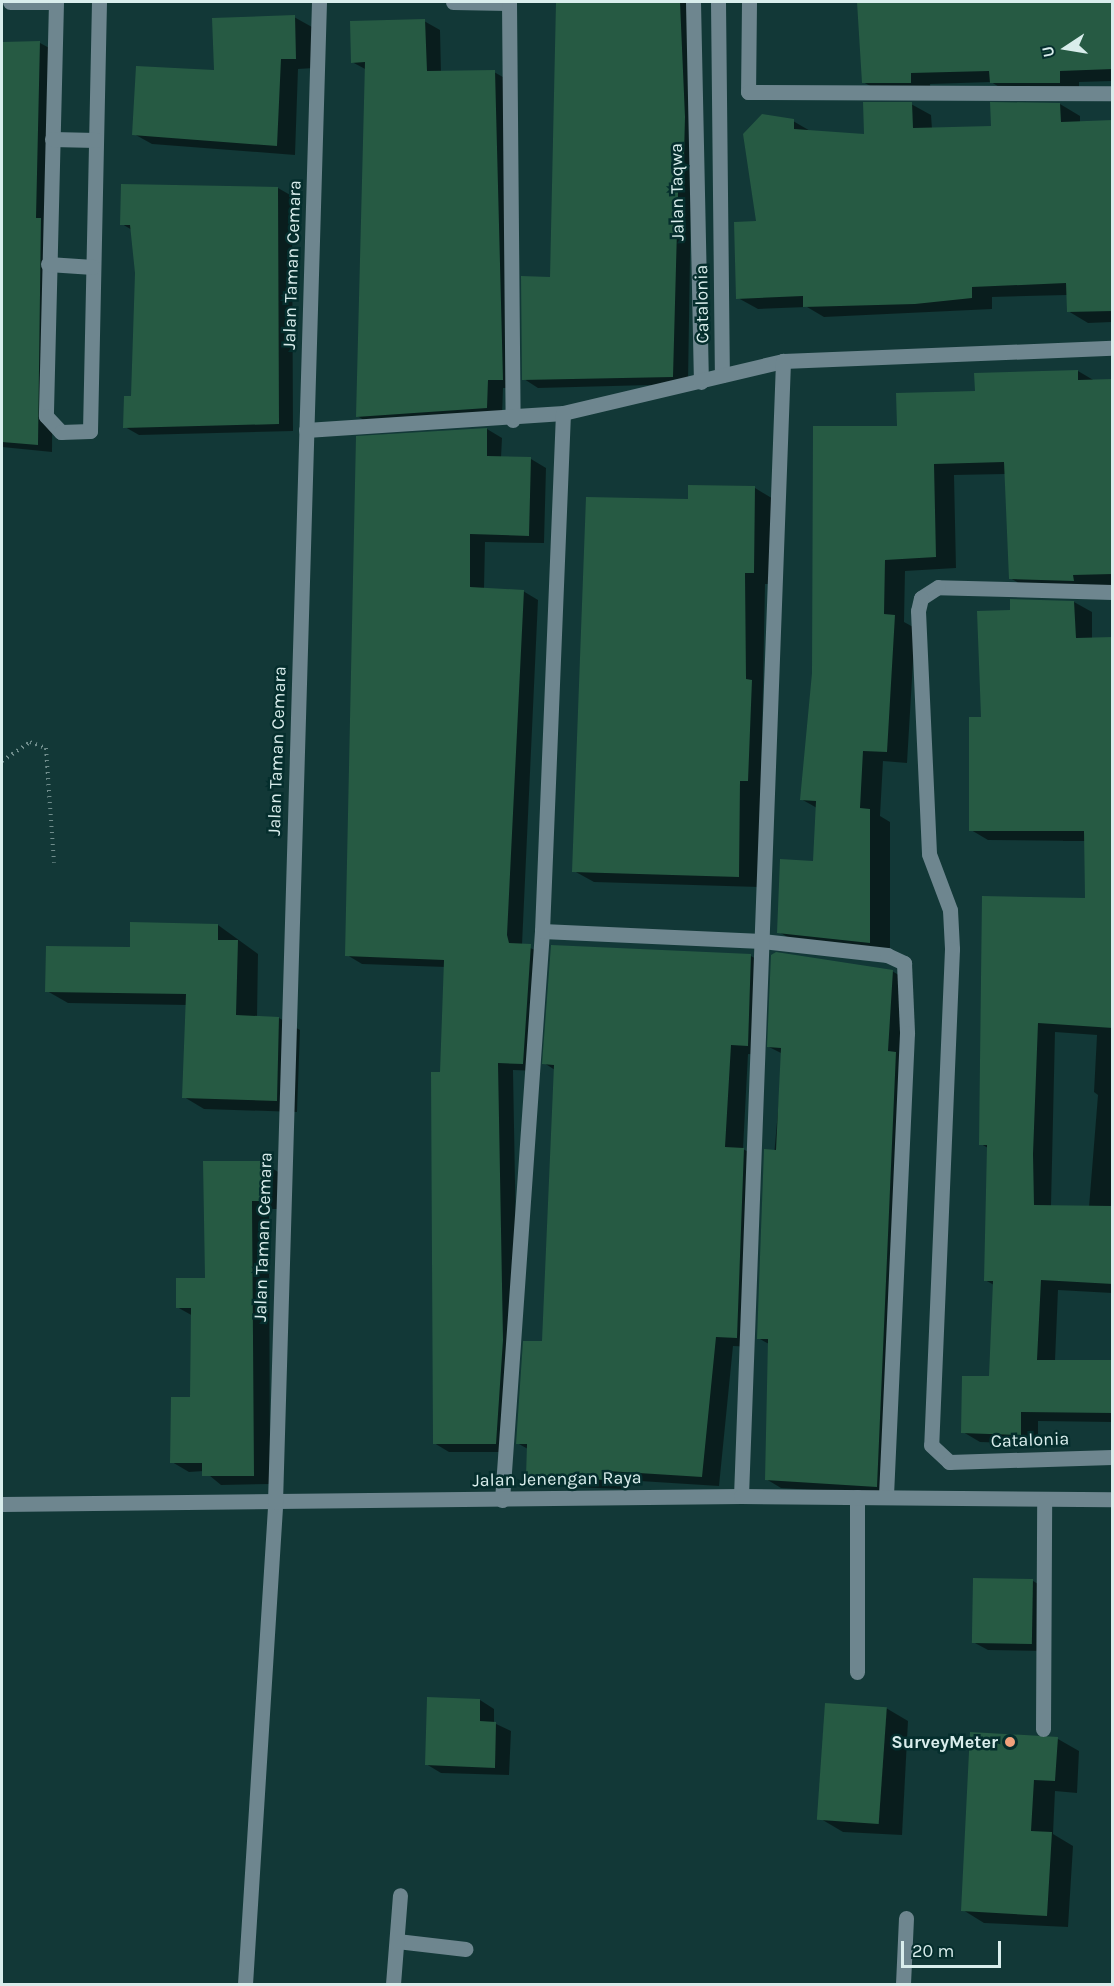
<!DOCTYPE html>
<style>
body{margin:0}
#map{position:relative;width:1114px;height:1986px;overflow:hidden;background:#123837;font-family:Karla,sans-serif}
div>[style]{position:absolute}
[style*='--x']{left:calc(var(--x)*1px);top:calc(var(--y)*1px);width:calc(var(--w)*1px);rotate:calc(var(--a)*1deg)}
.shadow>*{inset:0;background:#0007}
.building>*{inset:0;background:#265a43;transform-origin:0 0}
.path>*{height:4px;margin-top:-2px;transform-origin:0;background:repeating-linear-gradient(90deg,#708d8c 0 1.5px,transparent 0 6px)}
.minor>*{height:15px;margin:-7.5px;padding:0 7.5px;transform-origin:7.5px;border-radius:7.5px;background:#6e868f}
.dots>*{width:16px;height:16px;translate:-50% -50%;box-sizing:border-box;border:3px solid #052e2d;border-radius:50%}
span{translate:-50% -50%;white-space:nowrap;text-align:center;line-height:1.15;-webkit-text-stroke:5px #052e2d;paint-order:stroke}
.street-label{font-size:18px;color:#d9edec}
.poi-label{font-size:18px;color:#d9edec;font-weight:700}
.right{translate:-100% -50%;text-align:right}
.frame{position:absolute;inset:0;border:3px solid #d9edec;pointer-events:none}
.north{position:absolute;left:1036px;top:18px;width:60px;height:60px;-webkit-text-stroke:4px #052e2d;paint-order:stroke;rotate:258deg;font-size:16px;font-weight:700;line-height:24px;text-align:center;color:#d9edec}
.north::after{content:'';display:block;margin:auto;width:21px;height:27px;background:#d9edec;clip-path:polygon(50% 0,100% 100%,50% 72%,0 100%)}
.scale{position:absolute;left:901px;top:1941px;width:100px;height:27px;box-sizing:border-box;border:3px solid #d9edec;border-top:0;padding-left:8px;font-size:18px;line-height:21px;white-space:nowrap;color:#d9edec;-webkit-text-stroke:4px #052e2d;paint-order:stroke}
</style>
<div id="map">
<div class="shadow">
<div style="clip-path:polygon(558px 2px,694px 2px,688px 384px,538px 388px,524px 379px,551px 278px)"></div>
<div style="clip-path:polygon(859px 2px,1112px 2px,1112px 81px,1079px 82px,1079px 94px,1011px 94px,991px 82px,930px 84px,931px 93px,883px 93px,863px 82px)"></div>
<div style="clip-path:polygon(294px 17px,312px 27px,314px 68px,298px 69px,295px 155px,152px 144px,134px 134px)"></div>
<div style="clip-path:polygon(424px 21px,440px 30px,441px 73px,494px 72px,510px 81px,518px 388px,503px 388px,502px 416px,373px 425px,357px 416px,367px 70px,352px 62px)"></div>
<div style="clip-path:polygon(40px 43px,55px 51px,52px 452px,2px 447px,2px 44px)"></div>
<div style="clip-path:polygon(911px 104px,931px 115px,932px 129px,993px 127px,1060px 104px,1080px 116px,1080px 123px,1112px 122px,1112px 322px,1088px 323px,1068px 311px,1067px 295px,992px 297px,992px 309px,824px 317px,807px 307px,758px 309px,738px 298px,793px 121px,812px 132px,865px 136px)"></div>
<div style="clip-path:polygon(278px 188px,292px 196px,293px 431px,139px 435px,125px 427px,132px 398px,136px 273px,132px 230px,122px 224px)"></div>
<div style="clip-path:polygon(1078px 371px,1095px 381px,1112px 380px,1112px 585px,1031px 590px,1010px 578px,1006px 474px,954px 475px,956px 568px,905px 571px,904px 622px,915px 628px,907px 763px,883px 761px,880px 816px,890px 822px,890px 954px,799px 944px,779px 932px,814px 862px,817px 808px,801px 799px,899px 428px,976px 393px)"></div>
<div style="clip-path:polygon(487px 429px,502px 438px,501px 458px,531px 459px,546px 468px,544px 543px,485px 542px,484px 589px,523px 591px,538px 600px,522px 945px,546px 954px,538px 1071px,513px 1070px,518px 1349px,511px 1452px,449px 1452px,434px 1443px,445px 967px,362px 964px,347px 955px)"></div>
<div style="clip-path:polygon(755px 488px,775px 500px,774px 584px,765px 584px,759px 887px,594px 882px,574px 871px,690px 500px)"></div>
<div style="clip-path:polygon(evenodd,1074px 602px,1092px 612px,1092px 639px,1112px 639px,1112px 1293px,1058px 1290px,1055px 1361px,1112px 1362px,1112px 1422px,1038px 1421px,1038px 1444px,980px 1442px,963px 1432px,990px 1378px,994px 1285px,985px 1280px,988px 1148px,981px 1144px,1086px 899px,1085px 841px,988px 840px,971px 830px,983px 719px,1012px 611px,1074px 602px,1055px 1032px,1097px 1035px,1094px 1092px,1098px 1095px,1089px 1207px,1051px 1206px,1055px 1032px)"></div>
<div style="clip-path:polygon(218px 925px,258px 954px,257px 1018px,279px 1018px,300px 1030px,297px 1112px,204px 1109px,184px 1097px,187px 1005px,68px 1003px,47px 991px,132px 949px)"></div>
<div style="clip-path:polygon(751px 956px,768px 966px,765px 1055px,748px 1054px,743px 1149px,761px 1159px,754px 1347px,733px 1346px,719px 1486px,624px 1480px,624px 1489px,544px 1486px,527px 1476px,528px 1449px,517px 1443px,543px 1342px,555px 1070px,544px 1063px)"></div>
<div style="clip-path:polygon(892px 971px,907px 980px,891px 1495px,781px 1488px,766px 1479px,769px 1344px,758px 1338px,783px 1054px,769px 1047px)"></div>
<div style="clip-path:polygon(263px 1163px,280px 1173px,280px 1209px,269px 1209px,270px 1484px,221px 1485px,204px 1471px,189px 1472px,172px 1462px,192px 1399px,193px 1316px,177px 1307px,207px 1280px)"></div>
<div style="clip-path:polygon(1033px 1581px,1047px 1589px,1047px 1651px,988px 1650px,973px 1642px)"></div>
<div style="clip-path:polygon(480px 1700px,494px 1709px,494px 1723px,511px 1731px,509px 1775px,441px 1773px,426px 1764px)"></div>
<div style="clip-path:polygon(886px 1708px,908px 1721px,902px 1835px,843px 1832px,821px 1819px)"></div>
<div style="clip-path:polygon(972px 1734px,1058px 1739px,1079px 1751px,1077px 1793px,1055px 1791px,1053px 1834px,1073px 1846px,1068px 1927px,984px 1923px,963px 1910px)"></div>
</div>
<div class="building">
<div style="clip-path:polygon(556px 2px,680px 2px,685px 117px,684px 156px,679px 156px,673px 377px,522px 380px,521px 276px,550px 277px)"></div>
<div style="clip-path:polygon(857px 2px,1113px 2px,1113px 69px,1060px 71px,1060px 83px,990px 83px,989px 71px,911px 73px,911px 83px,862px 83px)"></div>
<div style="clip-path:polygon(295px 15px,296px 59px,281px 59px,277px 146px,132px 135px,136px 66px,214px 70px,212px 18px)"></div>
<div style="clip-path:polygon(425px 19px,427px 71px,495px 70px,503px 380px,488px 380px,487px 408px,356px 417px,365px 62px,351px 63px,350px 21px)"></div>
<div style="clip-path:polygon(40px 41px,36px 218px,41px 218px,38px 445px,2px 442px,2px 42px)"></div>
<div style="clip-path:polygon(863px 102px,912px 102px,913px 128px,991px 126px,990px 102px,1060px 103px,1061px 122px,1113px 120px,1113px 311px,1067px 312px,1066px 283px,972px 287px,972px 298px,915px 304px,803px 307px,803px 296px,736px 299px,734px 222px,756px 221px,743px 134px,762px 114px,794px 119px,794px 129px,864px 134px)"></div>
<div style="clip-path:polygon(121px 184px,278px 187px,279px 424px,123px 428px,124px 396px,131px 396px,135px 273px,130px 225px,120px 225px)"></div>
<div style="clip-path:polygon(1078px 370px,1078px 380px,1113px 379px,1113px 574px,1073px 575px,1074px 581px,1009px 579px,1004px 462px,934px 464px,936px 557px,885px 560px,884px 614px,895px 615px,887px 752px,863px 751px,860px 808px,870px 809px,870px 943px,777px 933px,780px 859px,813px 861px,816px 801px,800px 800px,812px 673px,813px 426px,897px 426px,896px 393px,975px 391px,974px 373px)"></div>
<div style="clip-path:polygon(487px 428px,487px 456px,531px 457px,529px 536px,470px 534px,470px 587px,524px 590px,507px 935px,509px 943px,531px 944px,523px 1064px,498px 1063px,503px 1340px,496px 1444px,433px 1444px,431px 1072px,440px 1072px,444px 960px,345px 956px,356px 436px)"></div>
<div style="clip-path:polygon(688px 485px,755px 486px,754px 573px,745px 573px,746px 679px,752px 680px,748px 781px,740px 781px,739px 877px,572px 872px,586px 497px,688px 499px)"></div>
<div style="clip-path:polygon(1010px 599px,1074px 601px,1076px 638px,1113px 637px,1113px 1028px,1038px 1023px,1033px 1154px,1034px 1205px,1113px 1206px,1113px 1284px,1041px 1280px,1037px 1360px,1113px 1360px,1113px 1413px,1021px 1412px,1021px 1435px,961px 1433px,962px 1376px,989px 1376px,993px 1281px,984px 1281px,987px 1145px,979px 1145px,982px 896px,1085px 898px,1084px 831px,969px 831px,969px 717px,981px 717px,977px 611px,1010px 610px)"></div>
<div style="clip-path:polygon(130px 922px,218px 924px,218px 940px,238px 940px,236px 1015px,279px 1017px,277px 1101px,182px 1098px,186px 994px,45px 992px,46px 946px,130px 947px)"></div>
<div style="clip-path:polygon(551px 945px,751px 954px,748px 1046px,731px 1045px,725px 1147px,744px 1148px,737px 1338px,716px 1337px,702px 1477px,607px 1471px,607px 1480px,526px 1477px,527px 1444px,516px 1444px,523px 1341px,542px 1341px,554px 1065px,542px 1064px)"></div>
<div style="clip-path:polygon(776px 952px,893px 970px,888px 1051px,896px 1052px,877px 1487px,765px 1480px,768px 1339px,757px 1339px,764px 1149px,776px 1150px,781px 1048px,767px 1047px,771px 955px)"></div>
<div style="clip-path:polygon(203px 1161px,264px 1161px,263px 1201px,252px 1201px,254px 1476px,202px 1476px,202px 1463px,170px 1463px,171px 1397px,190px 1397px,191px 1308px,176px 1308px,176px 1278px,205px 1278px)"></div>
<div style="left:973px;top:1578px;width:60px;height:65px;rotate:1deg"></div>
<div style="clip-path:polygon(427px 1697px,480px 1699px,480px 1721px,496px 1722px,495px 1768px,425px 1765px)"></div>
<div style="left:825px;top:1703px;width:62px;height:117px;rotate:4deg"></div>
<div style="clip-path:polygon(970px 1732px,1058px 1737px,1055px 1781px,1034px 1780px,1031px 1831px,1052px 1832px,1047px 1916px,961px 1911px)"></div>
</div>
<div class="path">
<div style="--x:2;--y:761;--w:34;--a:-34"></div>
<div style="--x:30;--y:742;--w:17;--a:21"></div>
<div style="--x:46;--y:748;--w:115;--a:86"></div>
</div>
<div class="minor">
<div style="--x:10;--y:2;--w:44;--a:0"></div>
<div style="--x:56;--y:2;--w:414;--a:91.4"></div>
<div style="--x:46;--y:416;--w:22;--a:47"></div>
<div style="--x:61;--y:432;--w:29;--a:-2"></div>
<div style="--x:90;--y:431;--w:429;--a:-88.8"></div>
<div style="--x:453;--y:2;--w:55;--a:1"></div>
<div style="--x:509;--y:2;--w:418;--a:89.5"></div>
<div style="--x:693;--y:2;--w:380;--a:88.8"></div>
<div style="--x:718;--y:2;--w:373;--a:89.4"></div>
<div style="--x:749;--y:2;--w:90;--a:90.6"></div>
<div style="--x:748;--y:92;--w:364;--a:0.2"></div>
<div style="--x:52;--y:139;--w:44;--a:1.3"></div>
<div style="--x:48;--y:264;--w:45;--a:3.8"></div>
<div style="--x:306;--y:430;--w:258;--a:-3.8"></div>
<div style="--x:563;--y:413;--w:226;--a:-13.3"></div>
<div style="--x:783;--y:361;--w:329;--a:-2.3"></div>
<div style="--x:1112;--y:592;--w:174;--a:-178.4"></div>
<div style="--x:938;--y:587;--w:20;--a:147"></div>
<div style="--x:921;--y:598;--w:13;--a:103"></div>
<div style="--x:918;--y:611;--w:243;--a:87.4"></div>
<div style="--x:929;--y:854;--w:60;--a:69.4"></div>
<div style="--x:950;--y:910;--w:39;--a:87"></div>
<div style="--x:952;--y:949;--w:496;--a:92.4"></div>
<div style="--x:931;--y:1445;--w:25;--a:43"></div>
<div style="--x:949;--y:1462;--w:163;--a:-1.8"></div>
<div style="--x:542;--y:931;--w:220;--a:2.6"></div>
<div style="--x:762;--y:941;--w:126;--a:6.4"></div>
<div style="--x:887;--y:955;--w:19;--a:25"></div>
<div style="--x:904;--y:963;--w:70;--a:87.5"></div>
<div style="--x:907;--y:1033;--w:464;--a:92.6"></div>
<div style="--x:741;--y:1496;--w:1136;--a:-87.88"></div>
<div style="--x:857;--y:1497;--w:175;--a:90"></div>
<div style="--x:502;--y:1500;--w:570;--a:-85.98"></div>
<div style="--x:542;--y:931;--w:518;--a:-87.68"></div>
<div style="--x:2;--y:1504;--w:739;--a:-0.62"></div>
<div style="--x:741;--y:1496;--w:371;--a:0.5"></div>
<div style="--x:1043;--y:1729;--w:229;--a:-89.7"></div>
<div style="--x:397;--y:1941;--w:69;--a:6.6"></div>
<div style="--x:245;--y:1984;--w:483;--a:-86.4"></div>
<div style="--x:275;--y:1502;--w:1501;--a:-88.32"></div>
<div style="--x:393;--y:1984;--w:89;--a:-85.5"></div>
<div style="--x:903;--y:1984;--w:66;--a:-87.4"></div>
</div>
<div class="dots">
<div style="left:1010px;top:1742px;background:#f1a17b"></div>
</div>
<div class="street-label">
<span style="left:677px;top:192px;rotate:-91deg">Jalan Taqwa</span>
<span style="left:292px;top:265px;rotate:-88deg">Jalan Taman Cemara</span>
<span style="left:702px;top:304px;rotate:-91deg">Catalonia</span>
<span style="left:277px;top:751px;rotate:-88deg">Jalan Taman Cemara</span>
<span style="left:263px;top:1237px;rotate:-88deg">Jalan Taman Cemara</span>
<span style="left:1030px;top:1440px;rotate:-2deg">Catalonia</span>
<span style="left:557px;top:1479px;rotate:-1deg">Jalan Jenengan Raya</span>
</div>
<div class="poi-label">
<span class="right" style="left:998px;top:1742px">SurveyMeter</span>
</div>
<div class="frame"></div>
<div class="north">U</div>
<div class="scale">20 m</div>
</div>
